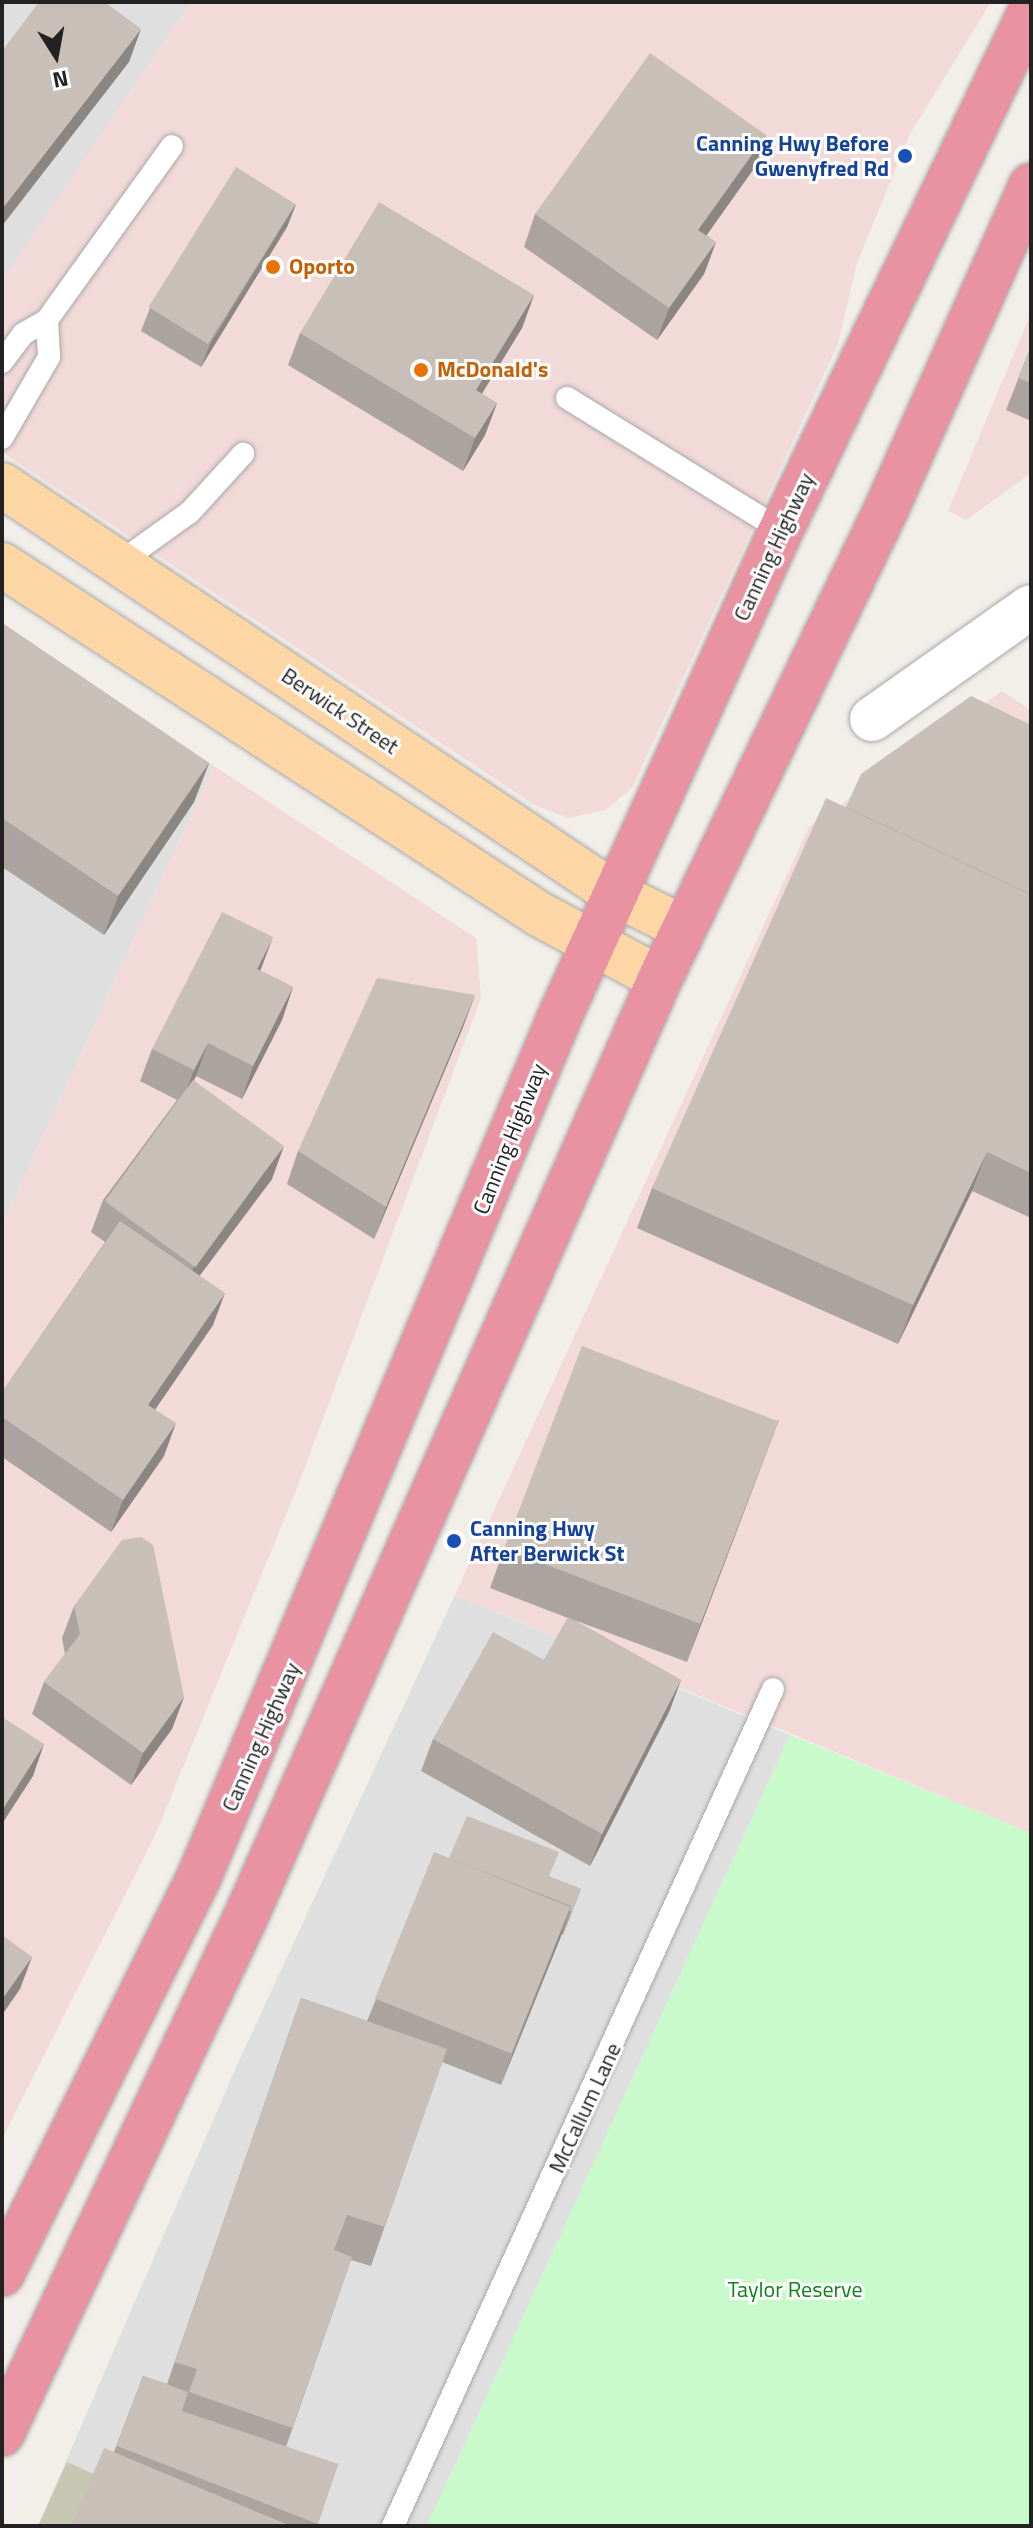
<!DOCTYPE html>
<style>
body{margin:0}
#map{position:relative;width:1033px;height:2528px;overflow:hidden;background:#f2efe9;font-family:"Titillium Web",sans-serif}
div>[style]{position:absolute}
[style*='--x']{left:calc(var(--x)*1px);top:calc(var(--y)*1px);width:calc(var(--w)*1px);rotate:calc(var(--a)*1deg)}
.residential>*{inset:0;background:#e0dfdf}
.commercial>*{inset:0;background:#f2dad9}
.construction>*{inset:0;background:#c7c7b4}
.park>*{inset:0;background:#c8facc}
.roads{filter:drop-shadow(0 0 2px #a9a9a9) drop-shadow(0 0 2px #a9a9a9)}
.lane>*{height:22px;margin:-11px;padding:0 11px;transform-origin:11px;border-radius:11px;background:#fff}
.street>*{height:44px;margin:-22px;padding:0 22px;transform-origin:22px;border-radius:22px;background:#fff}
.primary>*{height:44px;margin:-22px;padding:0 22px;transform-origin:22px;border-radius:22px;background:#fcd6a4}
.highway>*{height:44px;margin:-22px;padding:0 22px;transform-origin:22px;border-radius:22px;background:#e892a2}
.wall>*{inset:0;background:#aba49e}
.shaded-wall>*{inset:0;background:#8b8681}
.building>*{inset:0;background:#c7bfb8;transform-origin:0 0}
.dots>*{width:22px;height:22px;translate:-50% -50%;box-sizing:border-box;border:4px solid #fff;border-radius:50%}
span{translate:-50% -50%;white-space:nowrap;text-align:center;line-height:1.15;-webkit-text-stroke:6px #fff;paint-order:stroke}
.transit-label{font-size:22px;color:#164399;font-weight:700}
.right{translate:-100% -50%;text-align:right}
.left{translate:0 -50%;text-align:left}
.food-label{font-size:22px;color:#c56008;font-weight:700}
.street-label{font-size:22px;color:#222}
.park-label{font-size:22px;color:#0c8416}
.frame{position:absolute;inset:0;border:4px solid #222;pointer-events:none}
.north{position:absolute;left:16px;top:16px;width:80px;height:80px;-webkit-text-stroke:6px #fff;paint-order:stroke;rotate:169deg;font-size:22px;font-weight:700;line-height:32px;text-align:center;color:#222}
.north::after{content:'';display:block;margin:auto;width:28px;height:36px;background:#222;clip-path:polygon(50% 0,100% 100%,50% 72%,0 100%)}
</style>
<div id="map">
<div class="residential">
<div style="clip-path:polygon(2px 2px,191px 2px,2px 281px)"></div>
<div style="clip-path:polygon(2px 627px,214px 766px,2px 1226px)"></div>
<div style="clip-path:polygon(455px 1595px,790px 1735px,427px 2526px,38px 2526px,237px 2065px)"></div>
</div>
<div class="commercial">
<div style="clip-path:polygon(191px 2px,991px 2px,910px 134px,857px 263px,838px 344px,632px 788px,606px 810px,569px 818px,536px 806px,2px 452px,2px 281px)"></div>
<div style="clip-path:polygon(1031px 313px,1031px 473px,966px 520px,948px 511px)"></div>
<div style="clip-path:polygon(1002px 691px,1031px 710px,1031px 1833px,455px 1595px,809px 827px)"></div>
<div style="clip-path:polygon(214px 766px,476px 938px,481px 998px,297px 1488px,156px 1833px,2px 2139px,2px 1226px)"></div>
</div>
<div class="construction">
<div style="clip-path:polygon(67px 2462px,105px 2479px,209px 2526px,38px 2526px)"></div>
</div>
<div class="park">
<div style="clip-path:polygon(790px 1735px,1031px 1833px,1031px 2526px,427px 2526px)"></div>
</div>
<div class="roads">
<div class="lane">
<div style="--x:2;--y:362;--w:35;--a:-53"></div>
<div style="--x:23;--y:334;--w:28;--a:-30"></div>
<div style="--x:47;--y:320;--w:214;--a:-54.3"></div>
<div style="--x:567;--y:398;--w:251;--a:31.7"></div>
<div style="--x:2;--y:438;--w:94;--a:-59.9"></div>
<div style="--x:49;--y:357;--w:37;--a:-93"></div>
<div style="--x:119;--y:563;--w:87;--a:-35.7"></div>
<div style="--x:190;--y:512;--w:79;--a:-47.6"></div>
<div style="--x:393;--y:2526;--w:919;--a:-65.58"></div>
</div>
<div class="street">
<div style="--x:872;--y:719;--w:194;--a:-35.2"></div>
</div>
<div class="primary">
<div style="--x:2;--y:485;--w:737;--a:33.71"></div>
<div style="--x:615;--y:894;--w:77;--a:26.2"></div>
<div style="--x:2;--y:565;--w:640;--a:33.02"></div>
<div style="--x:539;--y:914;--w:137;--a:28.2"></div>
</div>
<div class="highway">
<div style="--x:2;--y:2274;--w:443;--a:-63.6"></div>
<div style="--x:199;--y:1877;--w:934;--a:-67.25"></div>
<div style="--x:560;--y:1016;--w:534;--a:-65.55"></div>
<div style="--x:781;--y:530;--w:577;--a:-64.32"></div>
<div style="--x:2;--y:2434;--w:575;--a:-64.77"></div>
<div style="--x:247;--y:1914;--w:1022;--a:-66.17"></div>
<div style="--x:660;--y:979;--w:518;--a:-64.28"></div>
<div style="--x:885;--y:512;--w:358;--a:-65.9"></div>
</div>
</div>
<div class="wall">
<div style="clip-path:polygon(766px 135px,755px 167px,706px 235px,716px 242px,704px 274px,657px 340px,524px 247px,535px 214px)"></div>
<div style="clip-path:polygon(296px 204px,287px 227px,201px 367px,141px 331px,150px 308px)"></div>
<div style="clip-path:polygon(534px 295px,522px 328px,482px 394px,497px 403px,485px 435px,463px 471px,288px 365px,300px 333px)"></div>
<div style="clip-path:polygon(1031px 346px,1031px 421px,1006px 410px)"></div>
<div style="clip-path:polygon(2px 623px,209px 763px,194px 802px,104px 935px,2px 867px)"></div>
<div style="clip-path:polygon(1031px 725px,1031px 1218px,972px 1191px,898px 1344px,637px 1228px,652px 1188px,846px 807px)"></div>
<div style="clip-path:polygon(261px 971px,293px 987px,282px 1020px,242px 1099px,196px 1076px,194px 1080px,272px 1179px,200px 1275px,213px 1325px,155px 1410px,164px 1456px,111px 1532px,2px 1457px,2px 1392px,105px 1242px,91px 1232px,103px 1200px,177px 1100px,140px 1081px,152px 1049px)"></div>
<div style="clip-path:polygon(475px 995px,463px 1027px,374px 1239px,287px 1184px,298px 1151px)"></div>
<div style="clip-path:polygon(779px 1420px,687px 1662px,574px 1620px,681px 1680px,669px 1712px,590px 1866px,421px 1771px,433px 1739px,544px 1660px,568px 1618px,490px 1588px,504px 1549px)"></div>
<div style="clip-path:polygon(74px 1606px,184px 1697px,172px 1729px,131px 1785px,32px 1714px,44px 1682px,65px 1654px,62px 1638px)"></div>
<div style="clip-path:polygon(449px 1858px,550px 1877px,581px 1889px,563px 1935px,561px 1934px,501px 2085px,442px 2062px,371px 2266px,351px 2260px,286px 2447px,338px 2464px,317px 2526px,71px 2526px,114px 2452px,143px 2376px,167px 2384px,301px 1998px,367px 2021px,376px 1999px)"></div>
</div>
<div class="shaded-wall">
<div style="clip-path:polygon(141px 29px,129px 62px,2px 226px,2px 209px)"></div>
<div style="clip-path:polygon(766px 135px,755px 167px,687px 263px,698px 230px)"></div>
<div style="clip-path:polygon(296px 204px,287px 227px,201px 367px,210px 344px)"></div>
<div style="clip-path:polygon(716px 242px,704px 274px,657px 340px,669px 308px)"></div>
<div style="clip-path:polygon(534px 295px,522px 328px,464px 422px,476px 390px)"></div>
<div style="clip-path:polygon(497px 403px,485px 435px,463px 471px,475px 438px)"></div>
<div style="clip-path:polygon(209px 763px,194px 802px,104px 935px,118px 896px)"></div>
<div style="clip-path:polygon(273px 937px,261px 969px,245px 1001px,257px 969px)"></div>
<div style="clip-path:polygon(293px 987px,282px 1020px,242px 1099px,253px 1066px)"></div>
<div style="clip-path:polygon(475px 995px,463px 1027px,374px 1239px,386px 1207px)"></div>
<div style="clip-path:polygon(208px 1043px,196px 1076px,182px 1102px,194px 1070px)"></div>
<div style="clip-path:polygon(284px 1146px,272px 1179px,183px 1298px,194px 1266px)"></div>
<div style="clip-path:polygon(987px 1152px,972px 1191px,898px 1344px,913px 1305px)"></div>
<div style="clip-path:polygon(225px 1293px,213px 1325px,136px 1437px,148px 1405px)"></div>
<div style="clip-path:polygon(779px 1420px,764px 1459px,687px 1662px,701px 1623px)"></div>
<div style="clip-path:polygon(176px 1423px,164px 1456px,111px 1532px,123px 1500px)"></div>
<div style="clip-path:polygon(681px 1680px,669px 1712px,590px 1866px,602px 1834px)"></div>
<div style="clip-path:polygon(184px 1697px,172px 1729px,131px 1785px,143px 1753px)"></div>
<div style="clip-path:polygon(44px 1744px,33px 1776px,2px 1824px,2px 1810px)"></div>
<div style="clip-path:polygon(571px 1906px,560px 1939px,501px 2085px,513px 2053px)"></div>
<div style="clip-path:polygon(32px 1957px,20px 1989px,2px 2015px,2px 1999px)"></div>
</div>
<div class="building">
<div style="clip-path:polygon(39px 2px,105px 2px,141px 29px,2px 209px,2px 51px)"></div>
<div style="clip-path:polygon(650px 53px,766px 135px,698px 230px,716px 242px,669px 308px,535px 214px)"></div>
<div style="left:236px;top:167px;width:70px;height:165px;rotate:32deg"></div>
<div style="clip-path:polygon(379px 202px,534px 295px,476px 390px,497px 403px,475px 438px,300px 333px)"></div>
<div style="clip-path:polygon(1031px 346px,1031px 383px,1018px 378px)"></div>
<div style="clip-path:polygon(2px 623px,209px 763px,118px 896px,2px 818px)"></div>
<div style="clip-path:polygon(971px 696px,1031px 725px,1031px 892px,1030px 894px,846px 807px,861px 774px)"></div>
<div style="clip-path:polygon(826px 798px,1031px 895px,1031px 1173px,987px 1152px,913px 1305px,652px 1188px)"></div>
<div style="clip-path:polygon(222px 912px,273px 937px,257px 969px,293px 987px,253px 1066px,208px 1043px,194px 1070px,152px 1049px)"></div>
<div style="clip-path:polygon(377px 978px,475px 995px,386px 1207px,298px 1151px)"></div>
<div style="left:193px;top:1080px;width:112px;height:150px;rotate:36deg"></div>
<div style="clip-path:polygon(120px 1221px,225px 1293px,148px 1405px,176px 1423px,123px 1500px,2px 1417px,2px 1392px)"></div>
<div style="left:582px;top:1346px;width:210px;height:217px;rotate:21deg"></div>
<div style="clip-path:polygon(141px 1537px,153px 1545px,184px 1697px,143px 1753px,44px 1682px,80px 1634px,74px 1606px,122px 1540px)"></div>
<div style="clip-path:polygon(568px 1617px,681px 1680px,602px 1834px,433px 1739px,493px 1632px,544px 1660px)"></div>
<div style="clip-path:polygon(2px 1717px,44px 1744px,2px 1810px)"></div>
<div style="clip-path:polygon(467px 1816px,559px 1852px,549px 1876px,581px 1889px,572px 1912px,570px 1911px,571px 1906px,449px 1858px)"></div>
<div style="left:434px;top:1852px;width:147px;height:158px;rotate:22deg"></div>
<div style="clip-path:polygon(2px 1935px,32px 1957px,2px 1999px)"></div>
<div style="clip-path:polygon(301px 1998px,447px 2049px,385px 2227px,347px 2215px,334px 2250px,352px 2257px,292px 2428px,189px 2392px,197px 2369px,175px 2362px)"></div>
<div style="clip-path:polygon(143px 2376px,188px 2392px,182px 2411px,338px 2464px,318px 2524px,117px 2446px)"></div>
<div style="clip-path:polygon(104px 2448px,291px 2526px,71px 2526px)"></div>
</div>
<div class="dots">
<div style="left:905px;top:156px;background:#1a4fb4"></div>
<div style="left:273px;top:267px;background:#e8710a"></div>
<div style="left:421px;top:370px;background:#e8710a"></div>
<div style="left:454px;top:1541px;background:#1a4fb4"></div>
</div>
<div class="transit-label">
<span class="right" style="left:889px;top:156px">Canning Hwy Before<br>Gwenyfred Rd</span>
<span class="left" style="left:470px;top:1541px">Canning Hwy<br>After Berwick St</span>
</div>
<div class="food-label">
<span class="left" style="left:289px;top:267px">Oporto</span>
<span class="left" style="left:437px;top:370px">McDonald's</span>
</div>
<div class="street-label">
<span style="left:774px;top:547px;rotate:-65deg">Canning Highway</span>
<span style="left:340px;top:711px;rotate:34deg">Berwick Street</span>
<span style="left:510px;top:1139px;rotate:-68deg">Canning Highway</span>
<span style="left:261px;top:1737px;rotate:-66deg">Canning Highway</span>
<span style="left:585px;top:2108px;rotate:-65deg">McCallum Lane</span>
</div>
<div class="park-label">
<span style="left:795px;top:2290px">Taylor Reserve</span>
</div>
<div class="frame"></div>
<div class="north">N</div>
</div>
